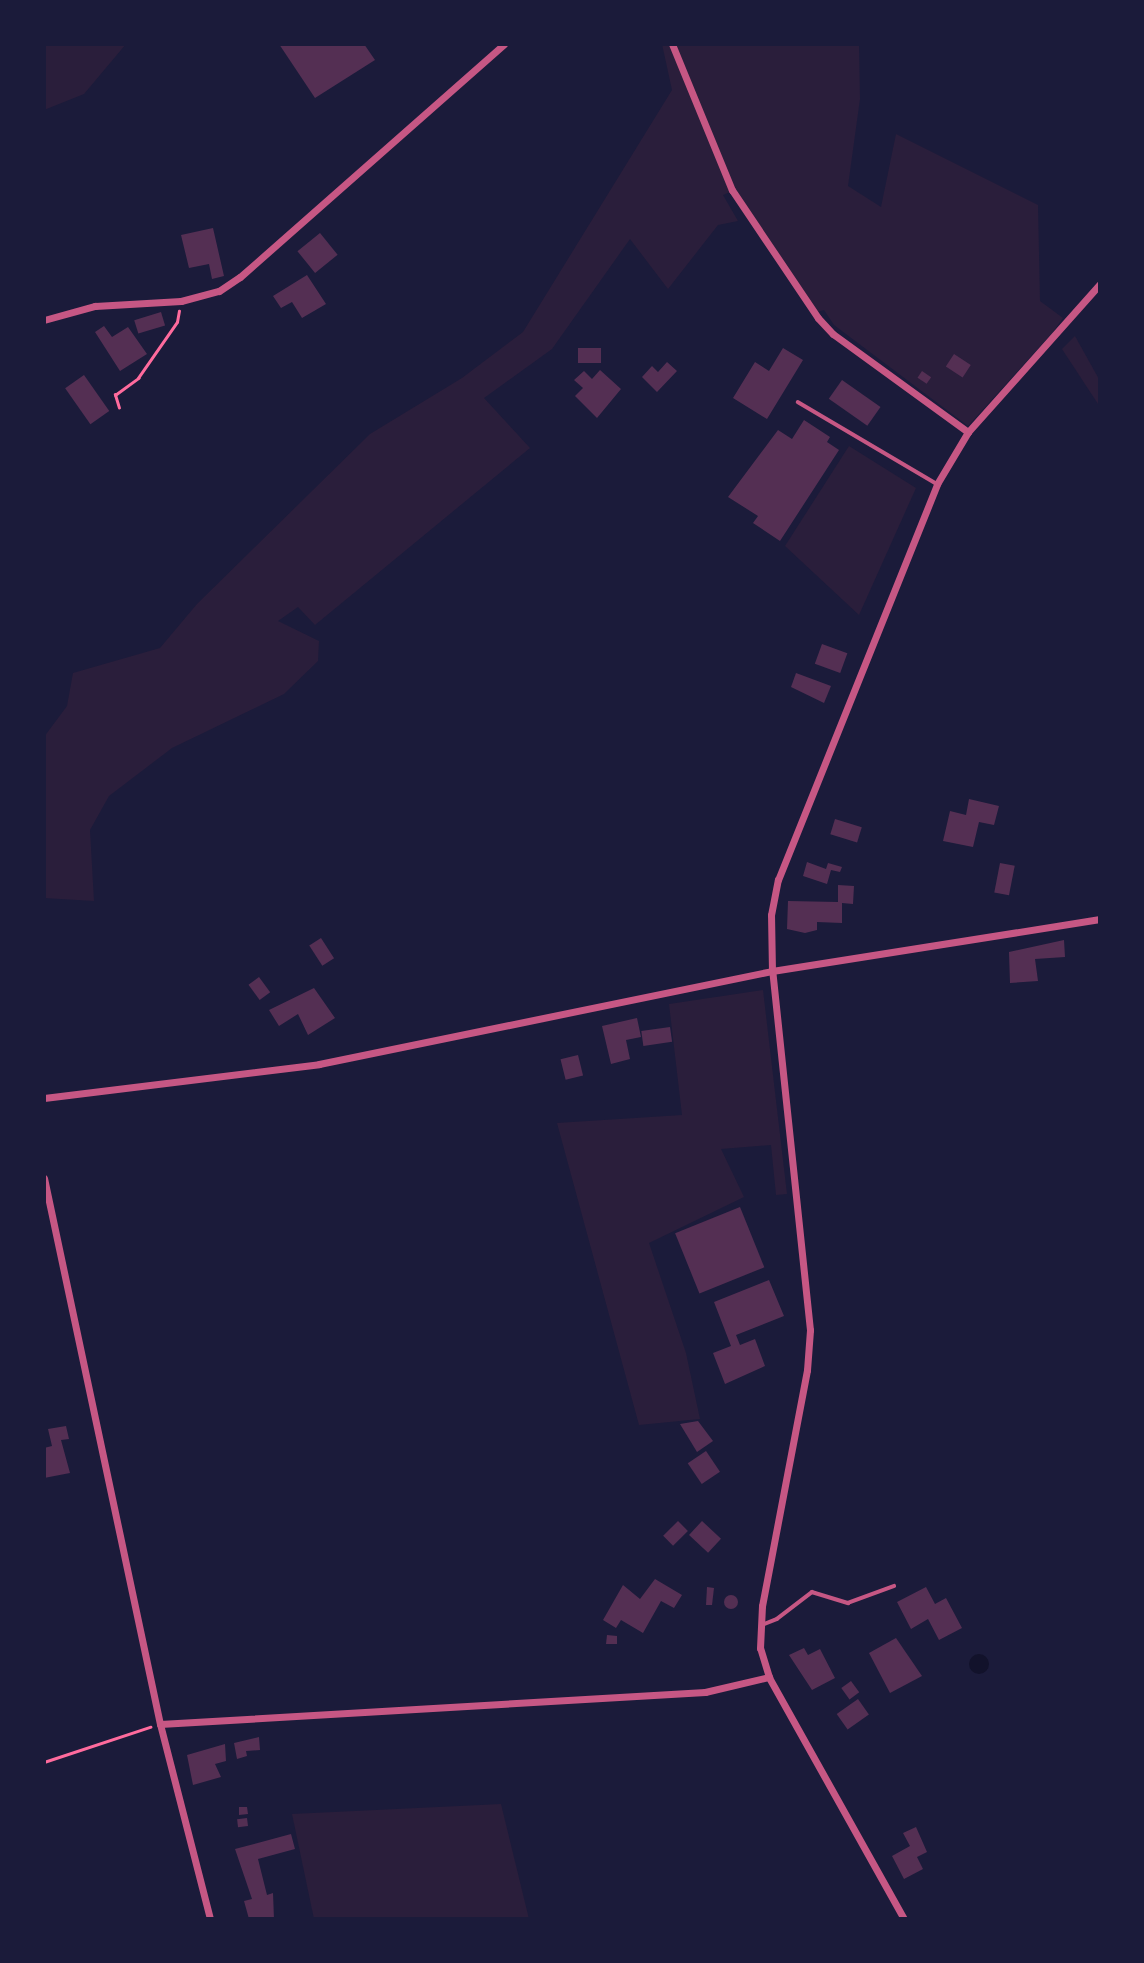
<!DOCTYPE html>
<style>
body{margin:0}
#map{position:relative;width:1144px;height:1963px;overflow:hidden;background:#1b1b3a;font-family:Quicksand,sans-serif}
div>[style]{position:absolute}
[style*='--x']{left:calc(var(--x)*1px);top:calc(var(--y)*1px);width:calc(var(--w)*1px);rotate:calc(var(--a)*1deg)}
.green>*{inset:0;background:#2a1e3b}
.water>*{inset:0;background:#12122b}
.round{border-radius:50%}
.building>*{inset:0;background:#542f53;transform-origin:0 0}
.path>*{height:2.5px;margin:-1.25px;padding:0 1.25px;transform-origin:1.25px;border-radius:1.25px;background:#ff6b9d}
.service>*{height:3.5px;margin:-1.75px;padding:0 1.75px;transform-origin:1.75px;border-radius:1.75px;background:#c65784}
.minor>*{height:7px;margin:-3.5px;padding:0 3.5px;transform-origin:3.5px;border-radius:3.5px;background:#c65784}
span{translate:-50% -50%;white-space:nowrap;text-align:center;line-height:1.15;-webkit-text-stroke:5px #1b1b3a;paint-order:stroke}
.frame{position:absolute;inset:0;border:46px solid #1b1b3a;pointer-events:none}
</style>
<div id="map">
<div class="green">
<div style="clip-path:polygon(44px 44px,126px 44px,84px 94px,44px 110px)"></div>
<div style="clip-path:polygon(662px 44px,859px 44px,860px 99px,848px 186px,881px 207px,896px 134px,1038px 205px,1040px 301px,1063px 318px,1053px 332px,968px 426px,834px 325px,824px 310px,817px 312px,732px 191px,723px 195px,738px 221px,718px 225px,668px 289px,630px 239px,552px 349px,484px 398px,530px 448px,315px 625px,298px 607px,278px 621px,319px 641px,318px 661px,284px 694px,172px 748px,109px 796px,90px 830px,94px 901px,44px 898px,44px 737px,67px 706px,73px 673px,160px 648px,197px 604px,370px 434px,462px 378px,523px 332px,672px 90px)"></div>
<div style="clip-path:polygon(1075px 336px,1100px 381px,1100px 407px,1062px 349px)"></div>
<div style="clip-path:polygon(849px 446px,916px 488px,859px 615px,785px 546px)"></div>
<div style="clip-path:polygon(763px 990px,787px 1194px,776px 1195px,771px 1145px,721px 1149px,744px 1197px,649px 1243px,686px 1353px,700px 1419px,639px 1425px,557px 1123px,682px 1115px,669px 1004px)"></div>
<div style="clip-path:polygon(501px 1804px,529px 1919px,314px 1919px,292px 1814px)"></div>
</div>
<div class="water">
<div class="round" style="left:969px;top:1654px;width:20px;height:20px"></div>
</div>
<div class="building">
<div style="clip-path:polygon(279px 44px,364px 44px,375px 60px,315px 98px)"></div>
<div style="clip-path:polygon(213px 228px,224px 276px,212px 279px,209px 264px,189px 268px,181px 235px)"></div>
<div style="left:320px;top:233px;width:28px;height:29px;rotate:51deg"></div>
<div style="clip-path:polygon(307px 275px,326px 304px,302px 318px,292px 302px,281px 308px,273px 296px)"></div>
<div style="left:161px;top:312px;width:14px;height:28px;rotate:73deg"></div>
<div style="clip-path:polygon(104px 326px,112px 337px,128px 327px,147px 354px,120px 371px,95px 332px)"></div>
<div style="left:601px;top:348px;width:15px;height:23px;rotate:90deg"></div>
<div style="clip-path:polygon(783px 348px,803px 360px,767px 419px,733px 398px,755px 362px,769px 371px)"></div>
<div style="left:954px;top:354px;width:20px;height:15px;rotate:33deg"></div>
<div style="clip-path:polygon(667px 362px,677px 371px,657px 392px,642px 377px,652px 366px,658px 372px)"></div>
<div style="clip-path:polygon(600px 370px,621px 389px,597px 418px,575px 396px,583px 388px,574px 380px,584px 371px,592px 379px)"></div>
<div style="left:922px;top:371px;width:11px;height:8px;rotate:34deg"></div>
<div style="left:84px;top:375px;width:44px;height:23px;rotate:55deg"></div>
<div style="left:842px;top:380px;width:47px;height:23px;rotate:35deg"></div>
<div style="clip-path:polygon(804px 420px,830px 437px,827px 442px,839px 450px,780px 541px,753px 523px,758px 516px,728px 497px,778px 430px,792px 439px)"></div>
<div style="left:822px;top:644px;width:27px;height:21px;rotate:20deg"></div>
<div style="clip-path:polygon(796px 673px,831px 686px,824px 703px,791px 687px)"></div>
<div style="clip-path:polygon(969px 799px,999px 806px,994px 825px,979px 822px,973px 847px,943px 841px,950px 811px,966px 815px)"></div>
<div style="left:835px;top:819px;width:28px;height:16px;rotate:17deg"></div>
<div style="clip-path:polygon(807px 862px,826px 869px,828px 863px,842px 867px,840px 872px,831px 870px,827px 884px,803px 876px)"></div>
<div style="left:1000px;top:863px;width:15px;height:30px;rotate:11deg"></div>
<div style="clip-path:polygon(838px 885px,854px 886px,853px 904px,842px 903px,842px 923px,817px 922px,817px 930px,805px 933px,787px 929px,788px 901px,838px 902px)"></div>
<div style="left:321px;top:938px;width:24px;height:14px;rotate:57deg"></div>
<div style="clip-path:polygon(1064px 940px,1065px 957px,1035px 959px,1038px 981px,1010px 983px,1009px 952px)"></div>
<div style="left:259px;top:977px;width:19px;height:13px;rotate:54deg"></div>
<div style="clip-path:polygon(314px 988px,335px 1018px,308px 1035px,298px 1014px,279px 1026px,269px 1010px)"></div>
<div style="clip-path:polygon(637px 1018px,641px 1037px,626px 1040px,630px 1059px,611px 1064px,602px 1026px)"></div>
<div style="left:670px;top:1027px;width:15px;height:29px;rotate:82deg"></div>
<div style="left:578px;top:1055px;width:21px;height:18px;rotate:76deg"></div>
<div style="left:740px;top:1207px;width:65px;height:70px;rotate:68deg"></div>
<div style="clip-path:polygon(769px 1280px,784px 1316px,736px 1335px,740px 1345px,755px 1339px,765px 1366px,725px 1384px,713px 1353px,731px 1346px,714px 1302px)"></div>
<div style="clip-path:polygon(698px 1421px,713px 1441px,697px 1452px,680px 1424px)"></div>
<div style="clip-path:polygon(66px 1426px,69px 1439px,61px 1440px,70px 1473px,44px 1478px,44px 1448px,52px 1446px,48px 1429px)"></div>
<div style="left:706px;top:1451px;width:25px;height:22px;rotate:56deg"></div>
<div style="left:678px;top:1521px;width:14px;height:21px;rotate:45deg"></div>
<div style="left:702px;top:1521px;width:26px;height:19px;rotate:43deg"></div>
<div style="clip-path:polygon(655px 1579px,682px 1595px,674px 1608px,661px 1601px,643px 1633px,621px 1620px,616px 1628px,603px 1620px,623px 1585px,640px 1599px)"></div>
<div style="clip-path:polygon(707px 1587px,714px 1588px,712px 1605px,706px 1605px)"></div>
<div style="clip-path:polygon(926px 1587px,935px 1604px,946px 1598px,962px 1628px,939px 1640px,928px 1619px,911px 1629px,897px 1602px)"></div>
<div class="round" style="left:724px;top:1595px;width:14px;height:14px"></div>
<div style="clip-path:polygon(607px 1635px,617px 1636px,617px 1644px,606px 1644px)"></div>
<div style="clip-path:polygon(896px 1638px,922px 1676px,890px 1693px,869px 1653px)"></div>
<div style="clip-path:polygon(804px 1648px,808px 1655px,820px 1649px,835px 1678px,812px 1690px,789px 1655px)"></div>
<div style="left:851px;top:1681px;width:14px;height:12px;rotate:54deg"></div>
<div style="left:858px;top:1699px;width:19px;height:26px;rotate:55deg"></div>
<div style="clip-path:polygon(259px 1737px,260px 1750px,246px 1751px,247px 1756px,237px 1759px,234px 1743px)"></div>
<div style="clip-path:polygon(225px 1744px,226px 1761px,215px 1764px,221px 1777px,193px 1785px,187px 1755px)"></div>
<div style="clip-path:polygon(239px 1807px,247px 1807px,248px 1814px,239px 1815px)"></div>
<div style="left:247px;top:1818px;width:8px;height:10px;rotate:83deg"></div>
<div style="clip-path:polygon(916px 1827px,927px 1852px,917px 1857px,923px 1869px,904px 1879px,892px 1856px,910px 1846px,903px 1833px)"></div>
<div style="clip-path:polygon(291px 1834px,295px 1849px,258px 1859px,267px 1895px,273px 1893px,274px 1919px,249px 1919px,244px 1901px,252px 1899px,235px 1849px)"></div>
</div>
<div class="path">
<div style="--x:119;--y:408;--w:14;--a:-107"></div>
<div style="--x:115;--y:395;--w:29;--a:-36"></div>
<div style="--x:138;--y:378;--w:68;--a:-55.1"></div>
<div style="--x:177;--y:322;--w:11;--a:-80"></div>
<div style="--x:44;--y:1762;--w:112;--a:-18.3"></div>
</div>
<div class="service">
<div style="--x:798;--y:402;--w:161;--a:30.5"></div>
<div style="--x:762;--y:1625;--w:16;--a:-22"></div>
<div style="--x:777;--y:1619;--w:44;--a:-37.6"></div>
<div style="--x:812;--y:1592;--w:38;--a:17"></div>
<div style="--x:848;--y:1603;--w:49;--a:-20.3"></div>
</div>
<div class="minor">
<div style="--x:672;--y:44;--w:158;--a:67.7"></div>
<div style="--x:732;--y:190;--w:154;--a:56.1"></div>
<div style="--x:818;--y:318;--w:22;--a:47"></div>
<div style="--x:833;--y:334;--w:167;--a:36"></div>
<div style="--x:44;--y:320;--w:53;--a:-15.4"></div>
<div style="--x:95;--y:306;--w:86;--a:-3.3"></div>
<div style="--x:181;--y:301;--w:39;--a:-15"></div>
<div style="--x:219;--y:291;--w:25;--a:-34"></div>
<div style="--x:240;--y:277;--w:352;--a:-41.4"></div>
<div style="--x:44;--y:1098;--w:277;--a:-7"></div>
<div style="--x:319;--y:1064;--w:462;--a:-11.6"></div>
<div style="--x:772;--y:971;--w:332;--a:-9"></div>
<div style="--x:44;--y:1178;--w:558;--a:78.01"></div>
<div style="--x:160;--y:1724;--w:201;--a:75.6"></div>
<div style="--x:160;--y:1724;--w:546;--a:-3.36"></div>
<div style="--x:705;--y:1692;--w:66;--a:-13.2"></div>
<div style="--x:904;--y:1919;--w:277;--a:-119.2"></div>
<div style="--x:769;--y:1677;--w:30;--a:-107"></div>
<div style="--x:760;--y:1648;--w:42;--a:-87.3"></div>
<div style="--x:762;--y:1606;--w:240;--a:-79.2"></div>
<div style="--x:807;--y:1370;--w:40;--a:-85.7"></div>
<div style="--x:810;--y:1330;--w:361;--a:-96"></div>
<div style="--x:772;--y:971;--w:56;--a:-91"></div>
<div style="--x:771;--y:915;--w:36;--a:-79"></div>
<div style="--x:778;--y:880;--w:427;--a:-68.1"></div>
<div style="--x:937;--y:484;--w:61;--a:-59.2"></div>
<div style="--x:968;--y:432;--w:198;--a:-48.3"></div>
</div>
<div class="frame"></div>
</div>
